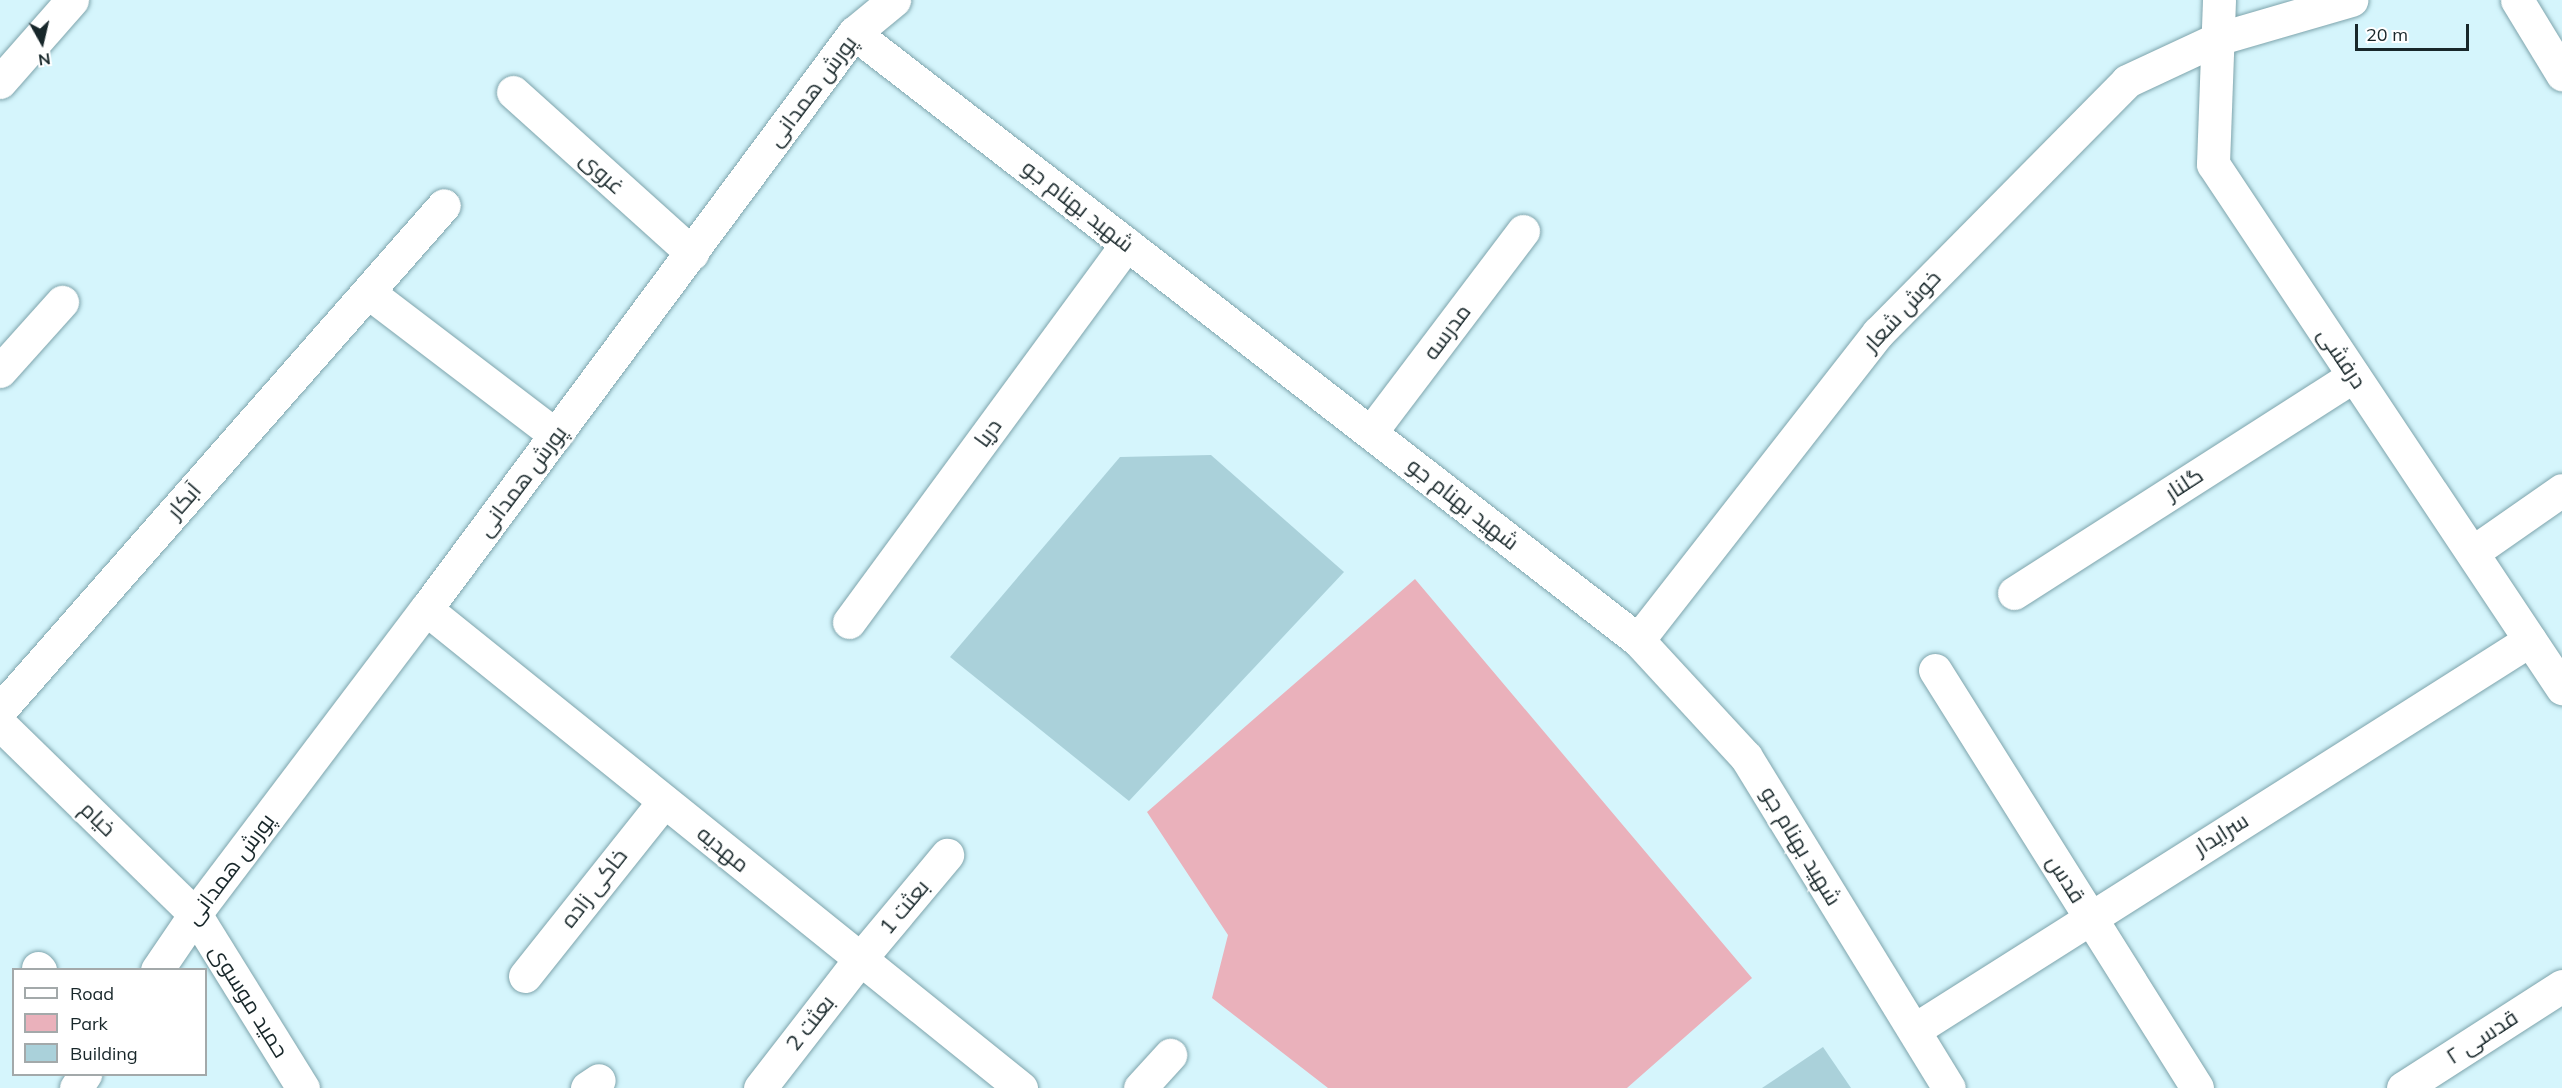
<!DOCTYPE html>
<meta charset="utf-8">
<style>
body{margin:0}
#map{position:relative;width:2562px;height:1088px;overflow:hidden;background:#d5f5fc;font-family:Mulish,Cairo,sans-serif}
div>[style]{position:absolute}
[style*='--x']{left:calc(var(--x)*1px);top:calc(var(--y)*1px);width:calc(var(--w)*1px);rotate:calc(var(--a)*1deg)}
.green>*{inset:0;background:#eab1bb}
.building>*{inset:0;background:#aad1da}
.roads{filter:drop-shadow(0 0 2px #7ea4ac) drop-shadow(0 0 2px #7ea4ac)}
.minor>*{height:33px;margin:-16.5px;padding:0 16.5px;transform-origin:16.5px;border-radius:16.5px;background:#fff}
.tertiary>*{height:33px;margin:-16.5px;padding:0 16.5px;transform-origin:16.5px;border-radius:16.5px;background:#fff}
.secondary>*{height:33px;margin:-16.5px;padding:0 16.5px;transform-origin:16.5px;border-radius:16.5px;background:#fff}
span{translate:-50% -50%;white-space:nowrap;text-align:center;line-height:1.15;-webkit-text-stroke:4.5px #fff;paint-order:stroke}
.street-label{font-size:22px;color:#18272a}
.legend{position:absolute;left:12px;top:968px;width:195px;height:108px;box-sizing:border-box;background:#fff;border:2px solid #a3a9aa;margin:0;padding:8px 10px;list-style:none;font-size:18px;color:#18272a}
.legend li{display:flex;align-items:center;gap:12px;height:30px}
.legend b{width:30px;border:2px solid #a3a9aa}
.north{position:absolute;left:12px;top:12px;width:60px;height:60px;-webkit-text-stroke:4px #fff;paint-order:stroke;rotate:172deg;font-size:16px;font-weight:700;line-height:24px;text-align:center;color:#18272a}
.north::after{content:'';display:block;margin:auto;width:21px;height:27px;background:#18272a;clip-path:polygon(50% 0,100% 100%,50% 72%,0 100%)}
.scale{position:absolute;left:2355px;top:24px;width:114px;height:27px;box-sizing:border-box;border:3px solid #18272a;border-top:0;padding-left:8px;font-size:18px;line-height:21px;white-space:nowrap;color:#18272a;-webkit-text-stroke:4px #fff;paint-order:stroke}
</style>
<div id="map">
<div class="green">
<div style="clip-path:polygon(1415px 579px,1752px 978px,1627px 1088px,1328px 1088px,1212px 998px,1228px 935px,1147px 812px)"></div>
</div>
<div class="building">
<div style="clip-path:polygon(1211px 455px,1344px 572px,1129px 801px,950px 657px,1120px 457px)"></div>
<div style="clip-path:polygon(1823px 1047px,1851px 1088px,1762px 1088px)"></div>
</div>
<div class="roads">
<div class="minor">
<div style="--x:2219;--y:0;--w:164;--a:92.1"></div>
<div style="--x:2213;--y:164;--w:630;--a:56.34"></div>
<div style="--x:2517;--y:0;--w:87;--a:58.7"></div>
<div style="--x:513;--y:92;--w:241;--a:42"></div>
<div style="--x:368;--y:292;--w:236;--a:37.3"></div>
<div style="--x:0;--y:371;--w:93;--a:-48.1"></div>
<div style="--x:1371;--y:432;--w:252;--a:-52.9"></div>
<div style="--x:2473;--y:552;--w:108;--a:-34.9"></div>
<div style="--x:2014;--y:593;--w:403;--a:-32.6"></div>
<div style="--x:426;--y:609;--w:764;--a:38.84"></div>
<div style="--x:849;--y:622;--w:469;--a:-53.7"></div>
<div style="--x:1638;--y:640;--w:390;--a:-52"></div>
<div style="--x:1878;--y:333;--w:354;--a:-45.3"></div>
<div style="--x:2127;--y:81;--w:99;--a:-25"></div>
<div style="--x:2217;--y:39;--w:140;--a:-16.2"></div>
<div style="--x:1935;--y:670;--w:493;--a:57.9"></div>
<div style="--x:0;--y:710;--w:672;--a:-48.68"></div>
<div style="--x:0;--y:724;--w:272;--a:44.3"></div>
<div style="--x:195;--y:914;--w:205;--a:58.2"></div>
<div style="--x:38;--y:968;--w:3;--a:45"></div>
<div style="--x:525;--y:976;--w:223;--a:-51.5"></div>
<div style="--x:1914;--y:1030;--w:729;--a:-32.34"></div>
<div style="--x:587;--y:1088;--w:14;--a:-34"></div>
<div style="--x:760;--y:1088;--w:163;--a:-52.2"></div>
<div style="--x:860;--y:959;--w:136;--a:-50.1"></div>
<div style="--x:1140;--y:1088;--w:45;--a:-47.7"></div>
<div style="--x:2403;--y:1088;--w:189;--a:-32.7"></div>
</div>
<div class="tertiary">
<div style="--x:854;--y:33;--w:992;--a:37.75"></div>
<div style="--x:1638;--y:640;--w:159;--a:47.3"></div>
<div style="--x:1746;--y:757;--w:388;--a:58.5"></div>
<div style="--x:157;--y:970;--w:68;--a:-55.8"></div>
<div style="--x:195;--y:914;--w:383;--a:-52.9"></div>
<div style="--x:426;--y:609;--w:718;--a:-53.39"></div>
<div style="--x:854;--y:33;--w:52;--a:-39.5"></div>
<div style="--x:76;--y:1088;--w:17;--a:-57"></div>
</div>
<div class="secondary">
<div style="--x:0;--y:82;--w:109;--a:-48.7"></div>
</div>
</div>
<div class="street-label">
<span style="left:812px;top:91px;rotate:-53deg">پورش همدانی</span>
<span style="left:602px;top:173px;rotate:42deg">غروی</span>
<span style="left:1078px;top:206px;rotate:38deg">شهید بهنام جو</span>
<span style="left:1902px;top:311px;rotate:-47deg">خوش شعار</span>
<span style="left:1447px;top:332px;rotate:-53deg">مدرسه</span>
<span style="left:2342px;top:358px;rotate:56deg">درفشی</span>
<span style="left:988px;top:433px;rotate:-54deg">دریا</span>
<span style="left:522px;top:481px;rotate:-53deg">پورش همدانی</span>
<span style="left:2184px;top:484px;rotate:-33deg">گلنار</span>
<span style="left:184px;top:501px;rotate:-49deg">آبکار</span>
<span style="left:1463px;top:504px;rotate:38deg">شهید بهنام جو</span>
<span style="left:98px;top:819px;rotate:44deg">خیام</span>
<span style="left:2221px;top:834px;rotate:-32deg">سرایدار</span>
<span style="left:1801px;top:846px;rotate:59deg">شهید بهنام جو</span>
<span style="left:723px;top:849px;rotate:39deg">مهدیه</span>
<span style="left:230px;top:869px;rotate:-53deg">پورش همدانی</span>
<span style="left:2066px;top:879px;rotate:58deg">قدس</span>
<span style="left:594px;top:888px;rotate:-52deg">خاکی زاده</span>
<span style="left:904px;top:907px;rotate:-50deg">بعثت 1</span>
<span style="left:249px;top:1001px;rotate:58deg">حمید موسوی</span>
<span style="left:810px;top:1023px;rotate:-52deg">بعثت 2</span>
<span style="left:2482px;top:1037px;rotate:-33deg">قدسی ۲</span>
</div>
<ul class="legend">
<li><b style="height:8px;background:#fff"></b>Road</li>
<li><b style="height:16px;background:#eab1bb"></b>Park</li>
<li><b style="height:16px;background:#aad1da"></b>Building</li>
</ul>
<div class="north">N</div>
<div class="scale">20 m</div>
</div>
